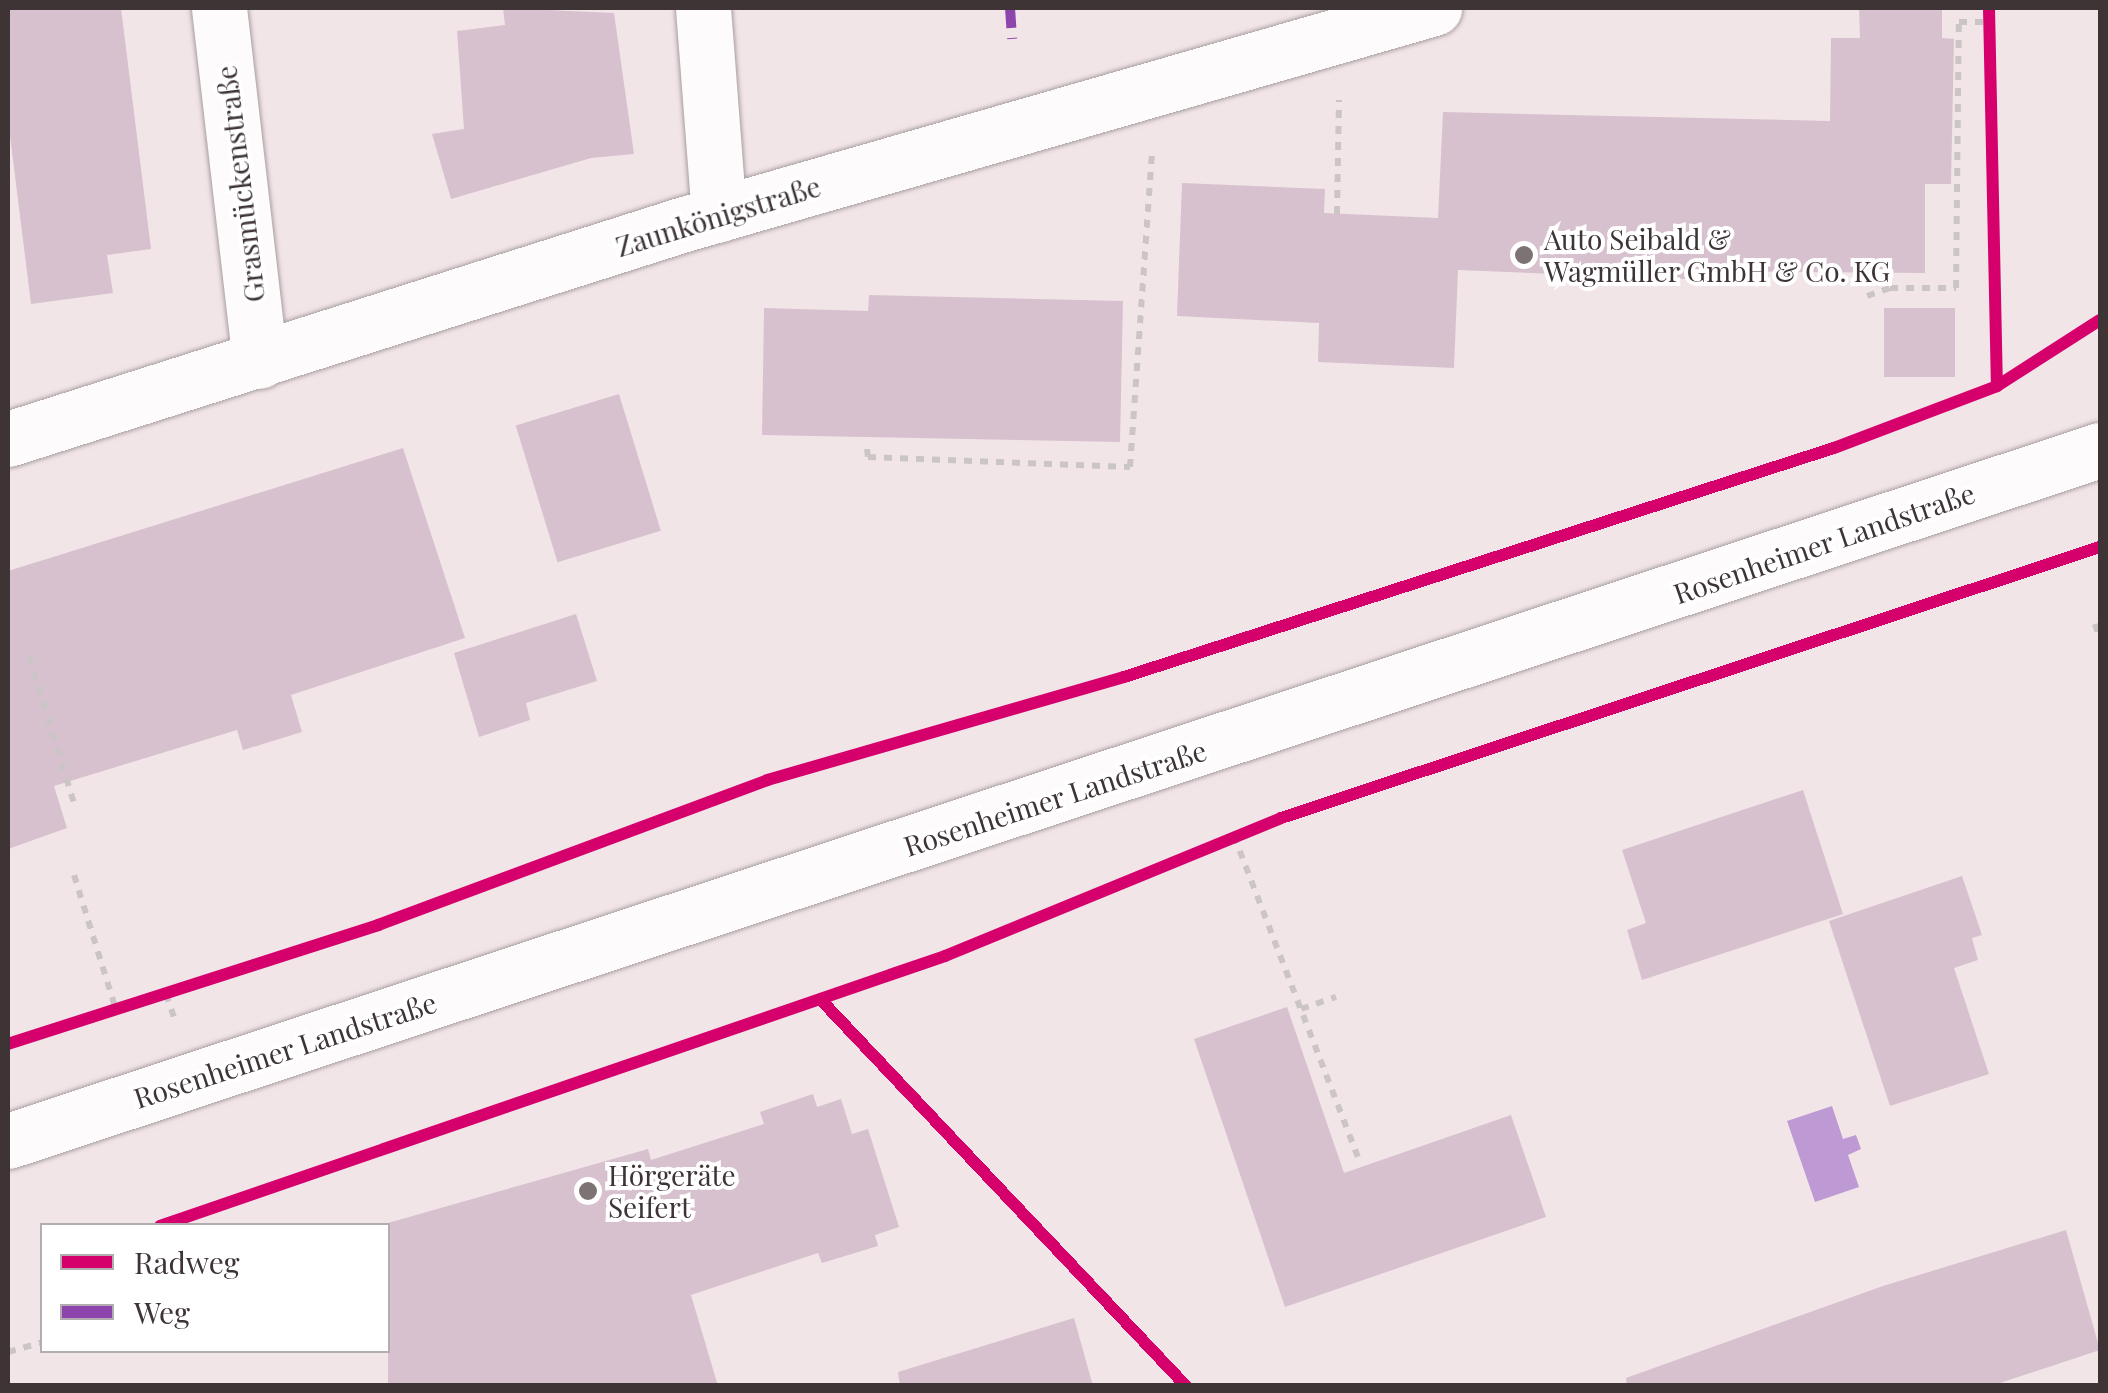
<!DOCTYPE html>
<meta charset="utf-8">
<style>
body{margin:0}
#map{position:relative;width:2108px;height:1393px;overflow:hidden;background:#f2e5e7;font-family:"Playfair Display",serif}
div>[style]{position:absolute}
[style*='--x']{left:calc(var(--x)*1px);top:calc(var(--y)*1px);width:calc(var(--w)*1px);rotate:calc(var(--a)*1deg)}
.water>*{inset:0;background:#bd9ad4}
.building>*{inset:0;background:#d7c1ce;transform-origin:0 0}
.path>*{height:6px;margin-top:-3px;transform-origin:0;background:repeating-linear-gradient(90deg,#ccc5c6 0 8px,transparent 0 16px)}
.roads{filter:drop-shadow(0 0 2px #a89ea0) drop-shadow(0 0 2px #a89ea0)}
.minor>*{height:55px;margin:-27.5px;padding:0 27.5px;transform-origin:27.5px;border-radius:27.5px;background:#fdfbfb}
.major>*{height:55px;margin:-27.5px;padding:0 27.5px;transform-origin:27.5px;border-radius:27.5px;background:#fdfbfb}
.quiet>*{height:10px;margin-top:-5px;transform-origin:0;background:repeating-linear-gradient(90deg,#8e44ad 0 20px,transparent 0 30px)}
.cycleway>*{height:12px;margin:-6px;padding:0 6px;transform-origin:6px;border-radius:6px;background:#d6006c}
.dots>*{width:28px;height:28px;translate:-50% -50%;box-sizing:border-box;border:5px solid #fff;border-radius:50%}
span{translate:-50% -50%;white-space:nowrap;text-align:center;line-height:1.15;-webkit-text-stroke:8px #fff;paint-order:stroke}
.street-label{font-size:28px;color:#3e3436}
.poi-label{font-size:28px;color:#3e3436}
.left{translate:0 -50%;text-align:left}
.frame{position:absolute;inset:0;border:10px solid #3e3436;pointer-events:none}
.legend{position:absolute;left:40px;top:1223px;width:350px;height:130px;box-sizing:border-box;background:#fff;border:2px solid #b2aeaf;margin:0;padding:12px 18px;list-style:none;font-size:30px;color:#3e3436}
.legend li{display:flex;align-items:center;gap:20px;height:50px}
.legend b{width:50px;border:2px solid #b2aeaf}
</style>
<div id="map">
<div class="water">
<div style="clip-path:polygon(1832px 1106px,1843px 1139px,1856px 1135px,1861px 1149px,1848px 1155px,1859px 1187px,1815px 1202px,1787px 1121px)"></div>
</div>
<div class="building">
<div style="clip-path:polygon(8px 8px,121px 8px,151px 249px,107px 255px,113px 293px,31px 304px,8px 120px)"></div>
<div style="clip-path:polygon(503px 8px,614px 13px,634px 154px,591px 158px,451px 199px,432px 134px,464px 129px,457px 31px,505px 25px)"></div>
<div style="clip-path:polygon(1859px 8px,1942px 8px,1942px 38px,1954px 39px,1951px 184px,1925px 184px,1925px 273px,1710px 271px,1709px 280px,1458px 270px,1454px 368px,1318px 362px,1319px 323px,1177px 316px,1182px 183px,1325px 189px,1324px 213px,1438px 218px,1443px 112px,1830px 121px,1831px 38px,1860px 38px)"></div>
<div style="clip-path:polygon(869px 295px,1123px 301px,1120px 442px,762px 435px,764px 308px,868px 311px)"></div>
<div style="left:1884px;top:308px;width:71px;height:69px"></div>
<div style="left:619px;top:394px;width:143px;height:108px;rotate:73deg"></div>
<div style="clip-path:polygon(403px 448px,465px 638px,291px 695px,302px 732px,243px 750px,237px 730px,54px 786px,67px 828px,8px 849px,8px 571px)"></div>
<div style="clip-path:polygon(576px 614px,597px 681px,526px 703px,530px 720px,479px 737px,454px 653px)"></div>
<div style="clip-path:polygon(1803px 790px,1843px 914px,1642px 980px,1627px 930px,1646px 923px,1622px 850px)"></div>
<div style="clip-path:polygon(1962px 876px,1982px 935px,1972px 938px,1978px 960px,1954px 968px,1989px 1074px,1890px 1106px,1829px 921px)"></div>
<div style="clip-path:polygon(1287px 1007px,1344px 1173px,1511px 1115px,1546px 1217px,1285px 1307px,1194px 1039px)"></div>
<div style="clip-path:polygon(813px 1094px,817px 1107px,841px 1099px,852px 1134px,868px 1129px,899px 1227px,875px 1235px,878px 1246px,822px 1263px,818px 1253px,691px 1295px,718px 1386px,388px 1386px,388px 1223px,648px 1149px,651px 1160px,764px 1124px,760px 1112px)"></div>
<div style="clip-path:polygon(2066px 1230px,2100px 1350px,1991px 1386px,1627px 1386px,1626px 1378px,1883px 1286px)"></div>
<div style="clip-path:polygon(1074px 1318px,1093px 1386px,900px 1386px,898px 1372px)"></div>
</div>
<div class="path">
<div style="--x:1337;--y:214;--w:114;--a:-89"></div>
<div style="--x:1867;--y:296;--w:24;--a:-19"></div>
<div style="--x:1890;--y:288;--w:66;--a:0"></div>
<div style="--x:1956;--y:288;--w:266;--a:-89.4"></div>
<div style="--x:1959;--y:22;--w:30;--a:0"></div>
<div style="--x:867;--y:449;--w:8;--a:83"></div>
<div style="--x:868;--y:457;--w:262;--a:2.2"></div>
<div style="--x:1130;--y:467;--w:314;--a:-86"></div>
<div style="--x:2095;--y:624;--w:16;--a:72"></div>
<div style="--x:29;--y:656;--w:154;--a:73"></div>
<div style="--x:1234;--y:836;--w:344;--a:68.9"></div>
<div style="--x:74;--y:875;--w:141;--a:72.7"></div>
<div style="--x:166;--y:994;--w:24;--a:71"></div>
<div style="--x:1301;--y:1009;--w:37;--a:-19"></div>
<div style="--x:8;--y:1352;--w:35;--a:-16"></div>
</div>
<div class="roads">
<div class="minor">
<div style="--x:219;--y:8;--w:355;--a:83.4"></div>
<div style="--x:703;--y:8;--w:207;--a:85.6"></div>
<div style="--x:8;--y:439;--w:706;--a:-17.64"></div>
<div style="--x:681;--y:225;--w:784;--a:-16.08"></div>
</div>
<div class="major">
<div style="--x:8;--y:1141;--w:2203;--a:-18.28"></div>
</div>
</div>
<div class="quiet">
<div style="--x:1010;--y:8;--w:31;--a:86"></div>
</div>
<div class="cycleway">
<div style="--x:1989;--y:8;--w:378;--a:88.8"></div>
<div style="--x:821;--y:1000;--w:531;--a:46.6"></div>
<div style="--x:8;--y:1044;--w:389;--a:-17.8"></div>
<div style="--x:378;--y:925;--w:415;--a:-20.4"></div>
<div style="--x:767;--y:780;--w:372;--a:-16.1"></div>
<div style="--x:1124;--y:677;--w:746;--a:-17.88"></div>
<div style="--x:1834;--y:448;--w:174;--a:-20.8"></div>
<div style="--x:1997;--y:386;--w:122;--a:-32.7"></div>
<div style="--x:160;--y:1226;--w:830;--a:-18.98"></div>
<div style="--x:945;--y:956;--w:363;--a:-22.3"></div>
<div style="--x:1281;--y:818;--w:863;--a:-18.31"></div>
</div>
<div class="dots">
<div style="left:1524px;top:255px;background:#7d7274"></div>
<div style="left:588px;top:1191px;background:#7d7274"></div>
</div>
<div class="street-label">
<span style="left:240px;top:184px;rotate:-97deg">Grasmückenstraße</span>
<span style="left:718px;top:216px;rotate:-17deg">Zaunkönigstraße</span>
<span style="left:1824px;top:543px;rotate:-19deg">Rosenheimer Landstraße</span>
<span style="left:1055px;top:798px;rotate:-18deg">Rosenheimer Landstraße</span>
<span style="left:285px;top:1050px;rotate:-18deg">Rosenheimer Landstraße</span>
</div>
<div class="poi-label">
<span class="left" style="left:1544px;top:255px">Auto Seibald &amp;<br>Wagmüller GmbH &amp; Co. KG</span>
<span class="left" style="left:608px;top:1191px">Hörgeräte<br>Seifert</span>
</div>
<div class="frame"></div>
<ul class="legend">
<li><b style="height:12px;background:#d6006c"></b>Radweg</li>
<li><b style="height:12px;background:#8e44ad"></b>Weg</li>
</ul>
</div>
